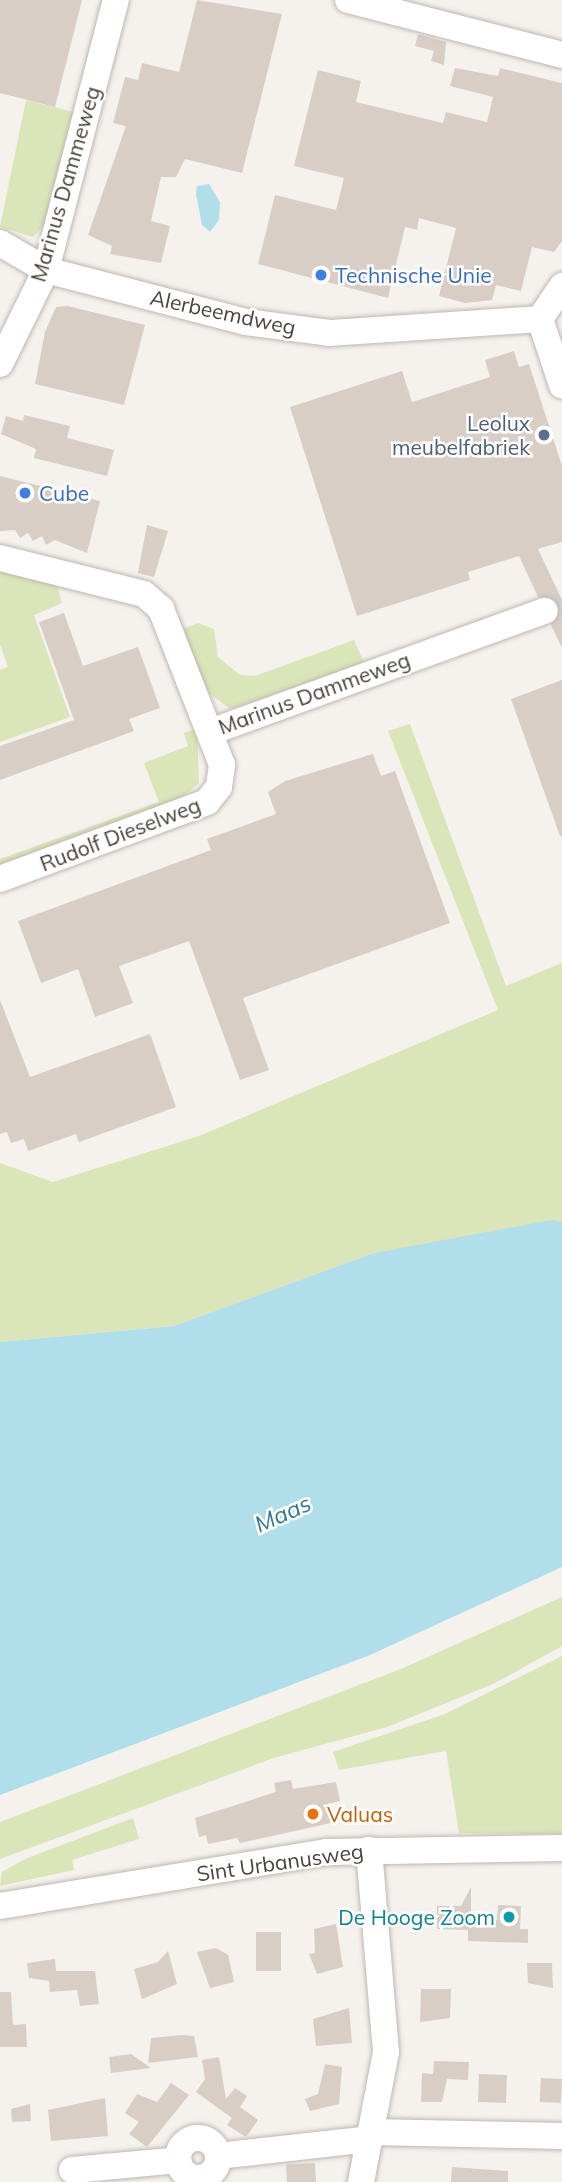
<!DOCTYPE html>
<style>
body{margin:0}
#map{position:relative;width:562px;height:2182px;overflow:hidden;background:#f5f1ed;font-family:Mulish,sans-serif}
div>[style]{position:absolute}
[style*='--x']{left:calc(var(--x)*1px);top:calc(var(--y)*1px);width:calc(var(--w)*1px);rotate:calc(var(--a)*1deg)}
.green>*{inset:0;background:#dae5ba}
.water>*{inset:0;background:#b0deeb}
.building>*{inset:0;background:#d9cec6;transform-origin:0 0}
.minor-tunnel>*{height:26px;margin-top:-13px;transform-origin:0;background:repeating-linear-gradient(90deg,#d3cec9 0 26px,transparent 0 39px)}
.roads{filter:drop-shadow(0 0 2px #c0b7b0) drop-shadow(0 0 2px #c0b7b0)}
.minor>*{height:26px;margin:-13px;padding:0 13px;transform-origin:13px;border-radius:13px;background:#fff}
.minor>.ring{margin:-13px;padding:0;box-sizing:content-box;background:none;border:26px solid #fff;border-radius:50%}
.dots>*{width:19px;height:19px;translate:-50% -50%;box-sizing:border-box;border:4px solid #fff;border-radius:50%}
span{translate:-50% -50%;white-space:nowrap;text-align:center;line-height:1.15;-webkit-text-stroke:5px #fff;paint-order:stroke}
.street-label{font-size:21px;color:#49413a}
.shop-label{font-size:21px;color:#366cbe}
.left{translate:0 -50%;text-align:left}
.service-label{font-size:21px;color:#4e5e75}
.right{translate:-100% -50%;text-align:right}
.food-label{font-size:21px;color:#c56008}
.culture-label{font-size:21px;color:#0d838f}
.water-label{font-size:23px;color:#33798e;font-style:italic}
</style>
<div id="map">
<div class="green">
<div style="clip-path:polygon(26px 100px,74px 112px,47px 223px,33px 237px,0 227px)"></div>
<div style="clip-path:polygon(0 567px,56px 581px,62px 603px,34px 615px,70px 717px,0 742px,0 670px,8px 667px,0 644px)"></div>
<div style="clip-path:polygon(198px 623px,214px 629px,218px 657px,240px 675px,255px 676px,354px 640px,365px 665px,230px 709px,205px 690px,183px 629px)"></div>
<div style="clip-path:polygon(410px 724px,506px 986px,562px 963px,562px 1222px,374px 1253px,174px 1326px,0 1342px,0 1163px,53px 1182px,199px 1136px,498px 1010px,388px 731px)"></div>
<div style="clip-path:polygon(197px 729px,199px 783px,176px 802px,0 867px,0 859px,159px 802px,144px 763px,188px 746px,184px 733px)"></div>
<div style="clip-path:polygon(562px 1597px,562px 1646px,493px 1684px,387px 1727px,274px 1758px,0 1859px,0 1822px,401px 1669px)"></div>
<div style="clip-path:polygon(562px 1656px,562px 1834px,459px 1833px,446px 1751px,339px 1770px,333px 1752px,445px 1714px)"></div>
<div style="clip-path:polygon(133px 1818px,139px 1839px,72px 1860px,74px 1870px,0 1886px,2px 1872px,25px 1859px)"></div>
</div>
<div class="water">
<div style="clip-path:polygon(209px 184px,220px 202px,219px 220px,210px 232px,202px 225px,196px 194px,197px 186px)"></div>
<div style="clip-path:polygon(552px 1220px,562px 1222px,562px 1567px,370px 1655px,0 1795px,0 1342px,174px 1326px,374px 1253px)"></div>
</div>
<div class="building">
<div style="clip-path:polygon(0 0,82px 0,55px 107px,0 93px)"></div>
<div style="clip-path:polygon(197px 0,282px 14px,242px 173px,185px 159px,176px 177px,161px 177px,151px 221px,170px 226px,161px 263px,110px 254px,112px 246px,88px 235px,126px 126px,113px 123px,125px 77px,138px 80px,142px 63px,179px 72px)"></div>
<div style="clip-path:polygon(418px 34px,446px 42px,444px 65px,431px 61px,434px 51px,415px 46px)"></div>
<div style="clip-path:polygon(455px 68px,498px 76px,500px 68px,562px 83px,562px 241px,554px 252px,532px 247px,521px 291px,496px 285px,492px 300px,465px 303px,439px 296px,456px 228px,419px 218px,417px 230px,405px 227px,388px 298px,258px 264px,275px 195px,336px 210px,344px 178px,294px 166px,318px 70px,361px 81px,356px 102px,443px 123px,446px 112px,487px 122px,493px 97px,450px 86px)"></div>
<div style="clip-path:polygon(68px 306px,145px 325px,124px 405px,35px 384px,45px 332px,56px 307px)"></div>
<div style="clip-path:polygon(514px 351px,519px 367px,529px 364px,562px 466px,562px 542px,538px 549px,562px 600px,562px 648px,551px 625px,559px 605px,538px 597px,519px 556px,468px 572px,470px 580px,357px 616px,290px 407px,402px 371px,412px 402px,490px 377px,485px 360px)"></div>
<div style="clip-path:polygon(24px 415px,70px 426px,67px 438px,114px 450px,107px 476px,34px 458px,36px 449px,1px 434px,6px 416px,23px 421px)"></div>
<div style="clip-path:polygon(0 476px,100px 501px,87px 553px,55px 540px,46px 545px,42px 536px,33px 541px,28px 533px,20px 538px,15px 530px,0 531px)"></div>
<div style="clip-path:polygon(147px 525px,168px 531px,154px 577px,138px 573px)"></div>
<div style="clip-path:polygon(64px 613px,83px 666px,138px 647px,160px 708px,129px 719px,134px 731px,0 780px,0 746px,74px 720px,39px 622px)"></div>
<div style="clip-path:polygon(562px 680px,562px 836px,560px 836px,511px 699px)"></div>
<div style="clip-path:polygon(373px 754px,381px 776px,395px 771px,450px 923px,243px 998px,269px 1070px,240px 1080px,189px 941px,119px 966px,133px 1003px,95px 1017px,78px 969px,41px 983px,18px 921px,211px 850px,207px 839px,276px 814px,268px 792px,285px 781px)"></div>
<div style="clip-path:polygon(0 1000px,30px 1077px,150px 1034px,176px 1107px,79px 1142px,76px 1134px,28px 1151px,24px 1139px,11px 1143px,7px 1132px,0 1134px)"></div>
<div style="clip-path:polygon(291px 1780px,293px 1789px,336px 1782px,340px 1801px,327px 1804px,331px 1823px,240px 1843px,237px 1838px,208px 1844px,206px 1835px,199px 1837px,195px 1818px,276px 1792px,274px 1783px)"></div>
<div style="clip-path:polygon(471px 1887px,471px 1921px,497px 1920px,498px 1905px,521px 1906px,520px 1929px,528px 1929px,528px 1943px,468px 1941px,468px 1930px,437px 1929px,437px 1906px,461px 1906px)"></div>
<div style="clip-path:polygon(336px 1924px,343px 1967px,317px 1974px,309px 1954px,315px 1953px,314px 1929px)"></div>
<div style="left:256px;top:1932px;width:25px;height:39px"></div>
<div style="clip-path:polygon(216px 1948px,228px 1955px,234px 1982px,210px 1988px,197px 1952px)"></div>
<div style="clip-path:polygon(168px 1951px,177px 1984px,142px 1999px,134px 1969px,158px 1962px)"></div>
<div style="clip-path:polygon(55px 1959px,56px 1971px,95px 1971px,99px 2004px,80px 2006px,77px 1990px,50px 1992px,49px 1981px,29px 1978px,27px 1963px)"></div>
<div style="clip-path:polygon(527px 1963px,552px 1963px,553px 1988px,528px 1983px)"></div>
<div style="clip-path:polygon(421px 1989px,451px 1989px,450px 2018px,420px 2022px)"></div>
<div style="clip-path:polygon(0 1992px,11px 1992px,13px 2025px,26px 2024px,27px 2047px,0 2047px)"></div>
<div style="clip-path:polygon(349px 2008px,352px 2043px,316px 2046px,313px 2019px)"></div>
<div style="clip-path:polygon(182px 2035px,194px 2036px,198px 2057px,148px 2063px,151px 2038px)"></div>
<div style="clip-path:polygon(131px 2054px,151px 2068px,111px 2073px,109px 2057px)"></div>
<div style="clip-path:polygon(219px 2057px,226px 2099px,235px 2088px,247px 2096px,240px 2107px,258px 2120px,246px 2137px,227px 2125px,232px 2118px,196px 2092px,205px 2079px,202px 2060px)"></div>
<div style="clip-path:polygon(434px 2061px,469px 2062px,468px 2080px,447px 2079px,442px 2102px,421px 2102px,422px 2073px,433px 2074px)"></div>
<div style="clip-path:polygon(325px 2064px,342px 2067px,339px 2104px,310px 2111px,305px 2099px,318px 2094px)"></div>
<div style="left:479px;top:2074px;width:28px;height:28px;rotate:2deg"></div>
<div style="left:541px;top:2078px;width:21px;height:24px;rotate:3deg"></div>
<div style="clip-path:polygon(171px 2083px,189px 2095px,147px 2147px,129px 2134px,139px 2122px,125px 2113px,137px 2094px,157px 2102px)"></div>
<div style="clip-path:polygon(105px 2098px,108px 2136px,51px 2141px,48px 2110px)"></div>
<div style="clip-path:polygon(30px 2104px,31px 2121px,12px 2122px,11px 2109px)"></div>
<div style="left:315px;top:2163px;width:19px;height:29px;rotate:87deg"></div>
<div style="clip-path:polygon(452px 2167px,508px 2171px,508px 2182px,451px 2182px)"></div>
</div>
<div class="minor-tunnel">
<div style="--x:545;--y:611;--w:18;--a:-16"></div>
</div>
<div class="roads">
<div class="minor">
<div style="--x:348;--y:0;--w:221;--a:14.4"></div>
<div style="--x:0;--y:243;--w:53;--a:30.4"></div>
<div style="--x:46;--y:270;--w:207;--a:14.6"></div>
<div style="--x:246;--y:322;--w:84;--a:7.5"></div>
<div style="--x:329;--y:333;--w:211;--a:-3.8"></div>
<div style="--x:540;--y:319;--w:70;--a:71.6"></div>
<div style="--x:540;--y:319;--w:40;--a:-56"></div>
<div style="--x:0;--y:364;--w:105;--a:-63.9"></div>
<div style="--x:46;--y:270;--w:279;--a:-75.5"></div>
<div style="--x:0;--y:558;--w:148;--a:14"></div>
<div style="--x:144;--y:594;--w:23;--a:41"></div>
<div style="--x:161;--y:609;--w:168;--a:68.6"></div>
<div style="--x:222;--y:765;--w:22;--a:98"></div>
<div style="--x:219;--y:787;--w:19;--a:129"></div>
<div style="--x:207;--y:802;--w:221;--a:159.6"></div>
<div style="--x:210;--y:732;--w:356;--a:-19.9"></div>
<div style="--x:0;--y:1906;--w:330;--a:-9.4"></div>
<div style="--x:326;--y:1852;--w:236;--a:-1"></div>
<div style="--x:371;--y:2132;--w:191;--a:1.2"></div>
<div class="ring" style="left:178px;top:2138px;width:14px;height:14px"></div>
<div style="--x:218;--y:2156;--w:152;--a:-6.4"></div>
<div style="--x:72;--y:2170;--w:107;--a:-5.3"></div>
<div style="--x:361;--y:2182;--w:132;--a:-79.1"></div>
<div style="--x:386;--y:2052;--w:203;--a:-94.8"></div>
</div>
</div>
<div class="dots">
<div style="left:321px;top:275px;background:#3f7fe0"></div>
<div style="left:544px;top:435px;background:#5c6f8a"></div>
<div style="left:25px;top:493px;background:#3f7fe0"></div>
<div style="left:313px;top:1814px;background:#e8710a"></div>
<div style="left:509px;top:1917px;background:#0f9aa8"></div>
</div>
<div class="street-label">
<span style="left:65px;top:184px;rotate:-74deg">Marinus Dammeweg</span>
<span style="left:223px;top:312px;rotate:12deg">Alerbeemdweg</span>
<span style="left:314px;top:693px;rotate:-20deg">Marinus Dammeweg</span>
<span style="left:120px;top:834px;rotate:-21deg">Rudolf Dieselweg</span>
<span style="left:280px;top:1862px;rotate:-8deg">Sint Urbanusweg</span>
</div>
<div class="shop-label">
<span class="left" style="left:335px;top:275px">Technische Unie</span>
<span class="left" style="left:39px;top:493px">Cube</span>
</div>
<div class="service-label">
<span class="right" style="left:530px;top:435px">Leolux<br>meubelfabriek</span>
</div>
<div class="food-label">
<span class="left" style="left:327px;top:1814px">Valuas</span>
</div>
<div class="culture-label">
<span class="right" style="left:495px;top:1917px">De Hooge Zoom</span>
</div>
<div class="water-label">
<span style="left:283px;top:1514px;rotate:-24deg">Maas</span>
</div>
</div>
